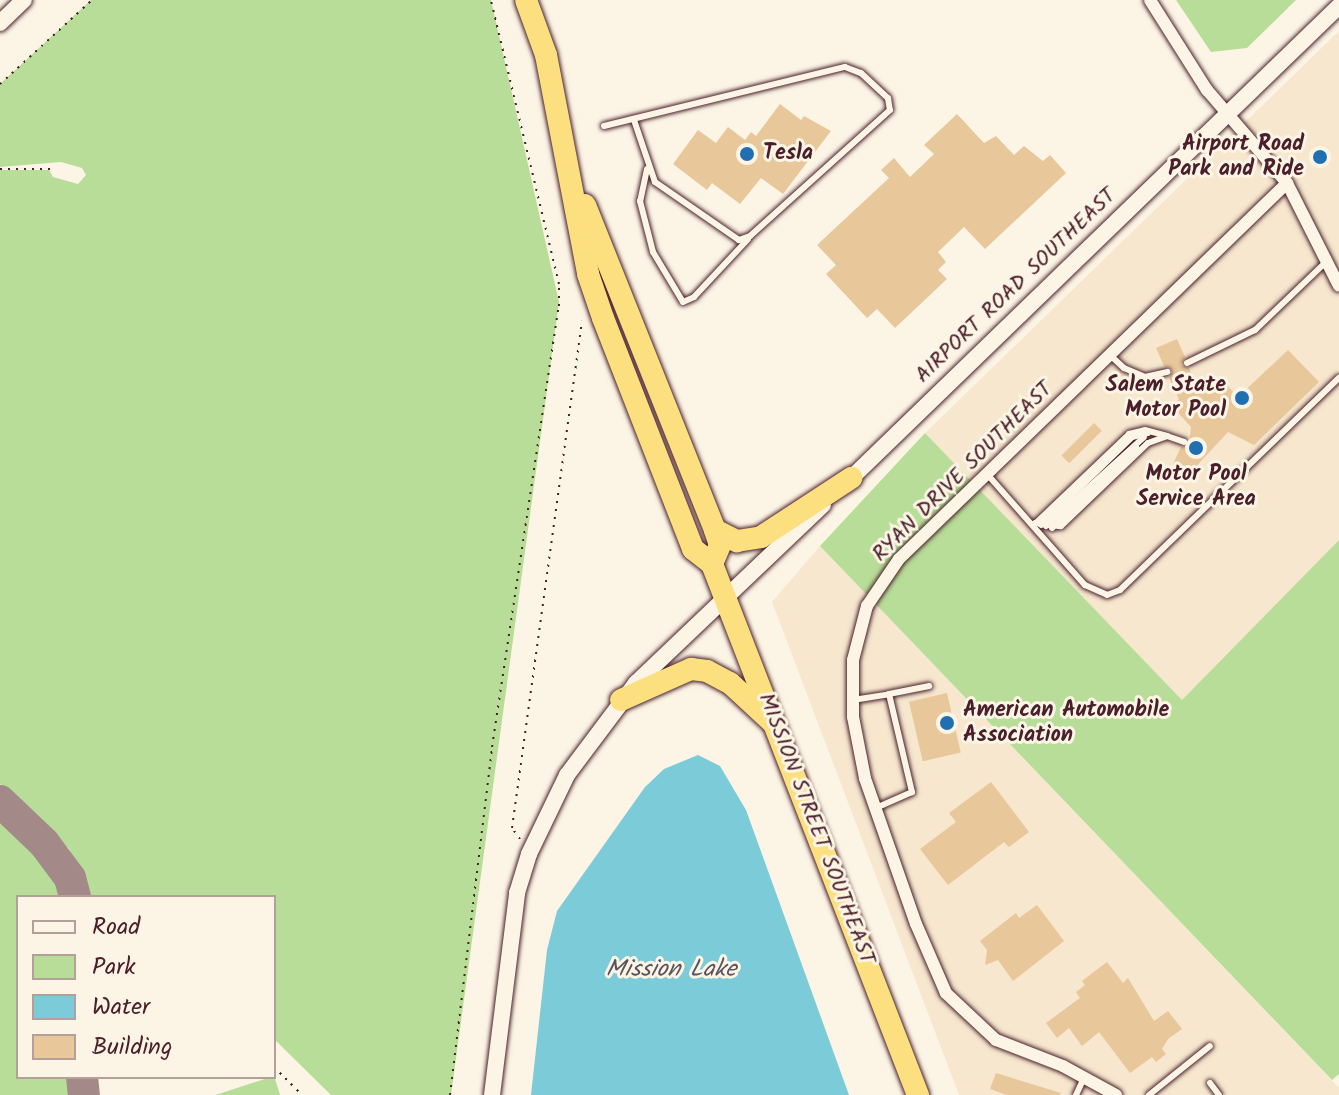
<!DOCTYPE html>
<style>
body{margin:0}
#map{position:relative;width:1339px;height:1095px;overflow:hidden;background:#fcf5e5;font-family:Kalam,sans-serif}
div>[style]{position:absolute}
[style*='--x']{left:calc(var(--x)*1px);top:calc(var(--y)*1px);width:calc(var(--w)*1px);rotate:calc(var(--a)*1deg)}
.built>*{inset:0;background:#f6e7ce}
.green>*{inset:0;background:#b8dd98;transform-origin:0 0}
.water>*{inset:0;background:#7ccbd9}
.taxiway>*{height:32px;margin:-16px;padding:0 16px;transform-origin:16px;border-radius:16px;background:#a38a88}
.building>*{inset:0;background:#e8c79a;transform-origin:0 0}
.path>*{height:2px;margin-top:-1px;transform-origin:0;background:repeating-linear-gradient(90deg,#4a1f2b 0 2px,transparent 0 8px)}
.roads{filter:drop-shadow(0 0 2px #4a1f2b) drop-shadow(0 0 2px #4a1f2b)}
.lane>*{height:6px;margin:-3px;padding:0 3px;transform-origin:3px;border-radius:3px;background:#fcf5e5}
.street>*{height:12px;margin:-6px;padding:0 6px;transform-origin:6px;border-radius:6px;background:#fcf5e5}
.secondary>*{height:16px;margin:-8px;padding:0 8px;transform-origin:8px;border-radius:8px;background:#fcf5e5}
.highway>*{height:22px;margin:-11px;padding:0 11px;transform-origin:11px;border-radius:11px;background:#fce080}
.dots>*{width:22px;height:22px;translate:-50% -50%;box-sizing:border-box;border:4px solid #fcf5e5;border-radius:50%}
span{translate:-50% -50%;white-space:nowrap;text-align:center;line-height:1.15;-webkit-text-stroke:6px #fcf5e5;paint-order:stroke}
.poi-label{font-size:22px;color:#4a1f2b;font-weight:700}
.right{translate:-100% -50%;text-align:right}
.left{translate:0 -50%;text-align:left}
.street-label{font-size:22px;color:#4a1f2b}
.water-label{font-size:24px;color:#59535f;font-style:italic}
.legend{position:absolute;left:16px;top:895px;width:260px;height:184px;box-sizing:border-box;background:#fcf5e5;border:2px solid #b59f9b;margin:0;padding:10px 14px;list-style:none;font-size:24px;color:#4a1f2b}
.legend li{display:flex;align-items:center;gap:16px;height:40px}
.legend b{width:40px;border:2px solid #b59f9b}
</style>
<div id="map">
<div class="built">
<div style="clip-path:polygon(1339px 31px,1339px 540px,1182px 700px,925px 433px)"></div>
<div style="clip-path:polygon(820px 546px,1339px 1088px,1339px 1095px,959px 1095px,772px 602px)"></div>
</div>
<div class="green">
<div style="clip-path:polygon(91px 0,491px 0,559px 302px,451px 1095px,331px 1095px,274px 1039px,274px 897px,91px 897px,69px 849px,0 784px,0 170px,49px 170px,53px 177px,78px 184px,86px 175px,82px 168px,61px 162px,0 167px,0 84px)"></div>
<div style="clip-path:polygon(1176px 0,1296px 0,1247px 48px,1211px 52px)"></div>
<div style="clip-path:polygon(925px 433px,1182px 700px,1339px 540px,1339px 1074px,1332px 1080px,820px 546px)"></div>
<div style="clip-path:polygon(0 820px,45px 864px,63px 897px,18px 897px,18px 1077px,69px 1077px,70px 1095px,0 1095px)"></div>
<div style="left:274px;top:1076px;width:20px;height:152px;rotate:72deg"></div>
</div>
<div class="water">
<div style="clip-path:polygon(698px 755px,720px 766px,746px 810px,849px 1095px,531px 1095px,547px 950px,557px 911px,645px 787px,664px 769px)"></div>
</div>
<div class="taxiway">
<div style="--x:0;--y:801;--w:61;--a:43.7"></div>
<div style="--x:44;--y:843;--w:44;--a:53.4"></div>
<div style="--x:70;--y:878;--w:20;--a:75"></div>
<div style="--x:82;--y:1077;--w:18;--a:84"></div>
</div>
<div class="building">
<div style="clip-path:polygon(780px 104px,801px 120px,804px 116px,831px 131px,783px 194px,761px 178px,740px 204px,712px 183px,707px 190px,673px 164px,698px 130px,716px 143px,728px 127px,745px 140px,751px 132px,756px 136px)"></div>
<div style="clip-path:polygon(957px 114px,984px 143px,996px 136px,1014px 155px,1024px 146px,1043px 161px,1050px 155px,1066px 173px,985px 249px,964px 227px,938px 252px,946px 262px,938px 270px,947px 279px,895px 328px,877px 309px,867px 318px,826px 274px,836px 265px,817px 245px,889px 178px,881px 170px,894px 158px,910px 177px,934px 154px,924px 145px)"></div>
<div style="clip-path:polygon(1177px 339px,1185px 357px,1181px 365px,1189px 368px,1200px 393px,1222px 380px,1238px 397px,1288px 350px,1319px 382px,1254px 445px,1228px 432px,1190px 473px,1173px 464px,1181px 447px,1189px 445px,1191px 427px,1172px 406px,1179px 399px,1169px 378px,1173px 370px,1164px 366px,1156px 348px)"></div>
<div style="left:1094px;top:423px;width:11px;height:46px;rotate:45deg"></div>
<div style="left:947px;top:693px;width:61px;height:39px;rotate:77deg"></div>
<div style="clip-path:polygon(991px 782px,1029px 832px,1009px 847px,1004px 842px,948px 885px,920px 849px,956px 822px,949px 813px)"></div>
<div style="clip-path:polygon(1037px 905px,1064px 941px,1013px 981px,998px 960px,985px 965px,987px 950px,980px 941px,1016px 913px,1019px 918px)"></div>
<div style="clip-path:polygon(1107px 962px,1123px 983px,1128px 978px,1154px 1021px,1168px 1011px,1182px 1029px,1168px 1039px,1162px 1049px,1166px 1054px,1156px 1062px,1152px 1057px,1130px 1073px,1099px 1032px,1082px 1046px,1069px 1028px,1057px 1038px,1046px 1023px,1080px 998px,1076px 992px,1085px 985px,1082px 981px)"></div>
<div style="clip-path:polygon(996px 1073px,1061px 1093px,1060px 1095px,1007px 1095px,990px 1089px)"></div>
</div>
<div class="path">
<div style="--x:0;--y:84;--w:125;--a:-42.4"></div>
<div style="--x:0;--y:169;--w:52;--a:0"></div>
<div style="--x:520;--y:839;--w:14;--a:-126"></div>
<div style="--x:512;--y:828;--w:512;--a:-82.14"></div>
<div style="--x:274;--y:1067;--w:40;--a:45"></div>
<div style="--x:450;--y:1095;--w:351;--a:-83.1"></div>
<div style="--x:492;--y:747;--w:446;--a:-81.4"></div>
<div style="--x:559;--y:306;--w:22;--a:-90"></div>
<div style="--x:559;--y:284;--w:292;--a:-103.5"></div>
</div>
<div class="roads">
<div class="lane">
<div style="--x:604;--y:126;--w:248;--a:-13.8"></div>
<div style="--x:845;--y:67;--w:17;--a:21"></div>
<div style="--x:861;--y:73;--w:37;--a:43"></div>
<div style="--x:888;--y:98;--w:12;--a:81"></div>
<div style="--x:890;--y:110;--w:188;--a:138"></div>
<div style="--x:750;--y:236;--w:12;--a:160"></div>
<div style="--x:739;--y:240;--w:102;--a:-145.4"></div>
<div style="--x:655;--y:182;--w:65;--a:-108.7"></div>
<div style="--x:647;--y:169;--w:33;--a:102"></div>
<div style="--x:640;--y:201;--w:53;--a:75.7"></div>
<div style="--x:653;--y:252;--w:58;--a:59"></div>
<div style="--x:683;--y:302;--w:12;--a:-24"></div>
<div style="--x:694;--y:297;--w:79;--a:-47"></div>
<div style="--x:1110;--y:355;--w:19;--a:43"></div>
<div style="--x:1124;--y:368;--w:23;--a:23"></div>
<div style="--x:1145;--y:377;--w:23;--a:-13"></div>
<div style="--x:1187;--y:363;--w:76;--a:-25.9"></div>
<div style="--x:1255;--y:330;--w:98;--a:-43.8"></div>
<div style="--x:987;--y:474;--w:148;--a:48.6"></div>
<div style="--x:1085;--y:585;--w:24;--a:24"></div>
<div style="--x:1107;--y:595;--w:14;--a:-21"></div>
<div style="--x:1120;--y:590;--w:305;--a:-44.1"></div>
<div style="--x:1035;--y:523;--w:26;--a:7"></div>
<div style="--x:1061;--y:526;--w:120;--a:-43.7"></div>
<div style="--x:1148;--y:443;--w:20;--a:-20"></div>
<div style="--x:1167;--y:436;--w:18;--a:19"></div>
<div style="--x:1036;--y:523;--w:129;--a:-43.7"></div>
<div style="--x:1129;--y:434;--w:16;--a:-14"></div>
<div style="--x:1145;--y:430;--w:23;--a:15"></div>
<div style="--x:1041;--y:525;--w:127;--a:-44"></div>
<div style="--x:1132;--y:437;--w:16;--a:-14"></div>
<div style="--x:1046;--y:526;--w:132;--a:-42.2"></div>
<div style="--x:1052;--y:528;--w:117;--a:-44"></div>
<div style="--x:889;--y:694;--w:41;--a:-11.3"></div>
<div style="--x:853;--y:700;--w:36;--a:-9"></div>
<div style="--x:889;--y:694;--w:101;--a:76.8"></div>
<div style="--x:912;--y:792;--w:39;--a:156"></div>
<div style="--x:1210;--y:1083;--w:15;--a:53"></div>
<div style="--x:1076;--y:1095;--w:21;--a:-65"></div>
<div style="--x:1149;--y:1095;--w:78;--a:-38.8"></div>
</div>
<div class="street">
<div style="--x:1150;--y:0;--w:107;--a:57.7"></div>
<div style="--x:1207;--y:90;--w:123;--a:49.3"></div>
<div style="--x:1287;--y:183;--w:115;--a:63.2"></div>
<div style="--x:1116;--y:1095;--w:60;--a:-151.3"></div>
<div style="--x:1063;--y:1066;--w:72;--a:-158.8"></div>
<div style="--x:996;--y:1040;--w:69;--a:-136.8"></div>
<div style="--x:946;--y:993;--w:75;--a:-113.5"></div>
<div style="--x:916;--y:924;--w:155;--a:-109.3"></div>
<div style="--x:865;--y:778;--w:62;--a:-101.1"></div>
<div style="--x:853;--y:717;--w:57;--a:-90"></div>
<div style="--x:853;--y:660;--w:56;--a:-75.5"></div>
<div style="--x:867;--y:606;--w:57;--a:-55.8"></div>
<div style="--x:899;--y:559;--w:540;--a:-44.1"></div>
</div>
<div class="secondary">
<div style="--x:0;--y:23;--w:33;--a:-44"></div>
<div style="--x:843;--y:486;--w:690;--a:-44.06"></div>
<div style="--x:492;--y:1095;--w:204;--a:-82.9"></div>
<div style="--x:517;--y:893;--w:41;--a:-72.9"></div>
<div style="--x:529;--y:854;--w:88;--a:-64.3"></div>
<div style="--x:567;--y:775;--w:115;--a:-53.1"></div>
<div style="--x:636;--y:683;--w:258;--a:-43.6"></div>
</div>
<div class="highway">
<div style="--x:526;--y:0;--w:59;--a:70"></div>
<div style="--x:546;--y:55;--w:223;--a:79.1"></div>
<div style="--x:588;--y:274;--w:46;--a:71.2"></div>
<div style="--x:603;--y:318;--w:248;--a:68.7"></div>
<div style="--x:693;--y:549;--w:24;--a:38"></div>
<div style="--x:712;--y:564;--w:570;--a:68.8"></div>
<div style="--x:585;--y:205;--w:350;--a:68.2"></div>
<div style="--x:715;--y:530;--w:16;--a:72"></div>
<div style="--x:720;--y:545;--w:21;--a:113"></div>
<div style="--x:715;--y:530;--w:25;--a:27"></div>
<div style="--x:737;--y:541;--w:24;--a:-9"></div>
<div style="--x:761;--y:537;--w:108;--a:-33.2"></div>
<div style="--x:621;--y:700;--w:77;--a:-23.9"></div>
<div style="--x:691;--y:669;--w:16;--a:7"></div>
<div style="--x:707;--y:671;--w:26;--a:28"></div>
<div style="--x:730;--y:683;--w:57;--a:42.9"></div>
</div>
</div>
<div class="dots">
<div style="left:747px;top:154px;background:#1f6fb2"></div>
<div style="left:1320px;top:157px;background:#1f6fb2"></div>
<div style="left:1242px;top:398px;background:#1f6fb2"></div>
<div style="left:1196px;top:448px;background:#1f6fb2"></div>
<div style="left:947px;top:723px;background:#1f6fb2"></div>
</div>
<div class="poi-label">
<span class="right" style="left:1304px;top:157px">Airport Road<br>Park and Ride</span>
<span class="left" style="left:763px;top:154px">Tesla</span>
<span class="right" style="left:1226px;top:398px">Salem State<br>Motor Pool</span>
<span style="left:1196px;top:487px">Motor Pool<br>Service Area</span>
<span class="left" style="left:963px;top:723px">American Automobile<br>Association</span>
</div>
<div class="street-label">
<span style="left:1016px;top:286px;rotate:-44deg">AIRPORT ROAD SOUTHEAST</span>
<span style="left:963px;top:472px;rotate:-45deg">RYAN DRIVE SOUTHEAST</span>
<span style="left:816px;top:829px;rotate:69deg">MISSION STREET SOUTHEAST</span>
</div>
<div class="water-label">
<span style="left:671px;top:970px">Mission Lake</span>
</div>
<ul class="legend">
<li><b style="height:10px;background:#fcf5e5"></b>Road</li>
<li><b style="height:22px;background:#b8dd98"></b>Park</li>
<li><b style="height:22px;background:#7ccbd9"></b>Water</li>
<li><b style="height:22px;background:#e8c79a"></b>Building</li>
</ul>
</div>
